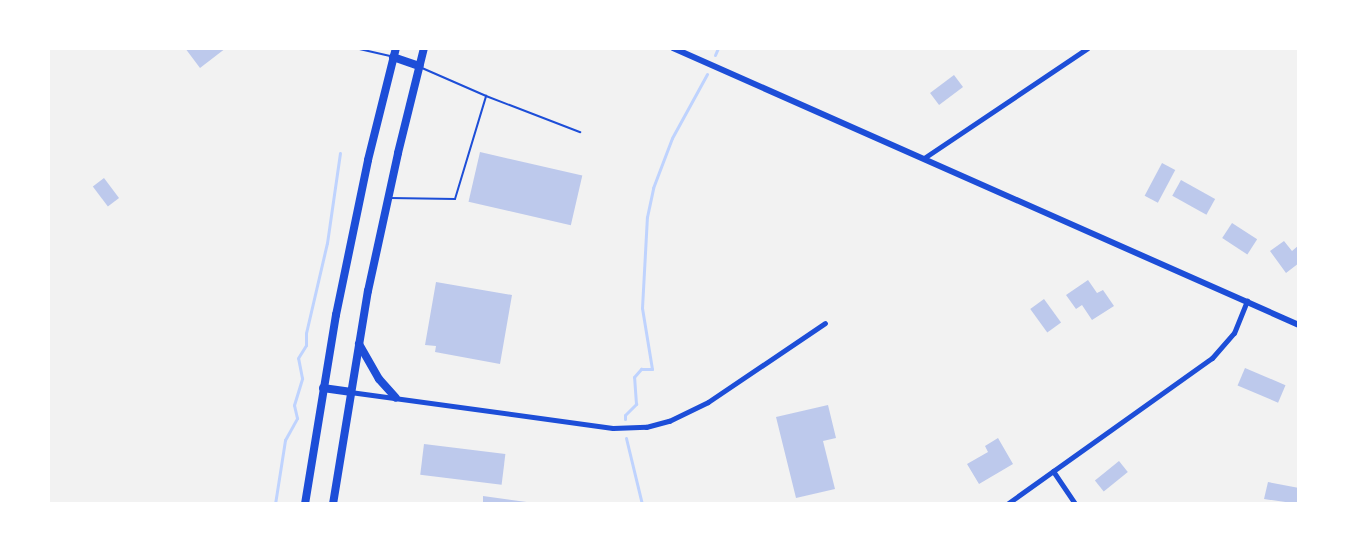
<!DOCTYPE html>
<style>
body{margin:0}
#map{position:relative;width:1347px;height:552px;overflow:hidden;background:#f2f2f2;font-family:"Noto Sans",sans-serif}
div>[style]{position:absolute}
[style*='--x']{left:calc(var(--x)*1px);top:calc(var(--y)*1px);width:calc(var(--w)*1px);rotate:calc(var(--a)*1deg)}
.stream>*{height:3px;margin:-1.5px;padding:0 1.5px;transform-origin:1.5px;border-radius:1.5px;background:#bfd3fe}
.building>*{inset:0;background:#bdc9ec;transform-origin:0 0}
.service>*{height:2px;margin:-1px;padding:0 1px;transform-origin:1px;border-radius:1px;background:#1d4ed8}
.minor>*{height:5px;margin:-2.5px;padding:0 2.5px;transform-origin:2.5px;border-radius:2.5px;background:#1d4ed8}
.tertiary>*{height:6px;margin:-3px;padding:0 3px;transform-origin:3px;border-radius:3px;background:#1d4ed8}
.trunk>*{height:8px;margin:-4px;padding:0 4px;transform-origin:4px;border-radius:4px;background:#1d4ed8}
span{translate:-50% -50%;white-space:nowrap;text-align:center;line-height:1.15;-webkit-text-stroke:5px #fff;paint-order:stroke}
.frame{position:absolute;inset:0;border:50px solid #fff;pointer-events:none}
</style>
<div id="map">
<div class="stream">
<div style="--x:715;--y:55;--w:8;--a:-67"></div>
<div style="--x:625;--y:419;--w:4;--a:-90"></div>
<div style="--x:625;--y:415;--w:16;--a:-45"></div>
<div style="--x:636;--y:404;--w:27;--a:-94"></div>
<div style="--x:634;--y:377;--w:11;--a:-49"></div>
<div style="--x:641;--y:369;--w:11;--a:0"></div>
<div style="--x:652;--y:369;--w:62;--a:-99.3"></div>
<div style="--x:642;--y:308;--w:91;--a:-86.9"></div>
<div style="--x:647;--y:217;--w:30;--a:-78"></div>
<div style="--x:653;--y:188;--w:53;--a:-69.2"></div>
<div style="--x:672;--y:138;--w:73;--a:-61.3"></div>
<div style="--x:626;--y:438;--w:68;--a:76.4"></div>
<div style="--x:275;--y:504;--w:65;--a:-81.1"></div>
<div style="--x:285;--y:440;--w:25;--a:-61"></div>
<div style="--x:297;--y:418;--w:13;--a:-103"></div>
<div style="--x:294;--y:405;--w:28;--a:-73"></div>
<div style="--x:302;--y:378;--w:20;--a:-101"></div>
<div style="--x:298;--y:358;--w:15;--a:-58"></div>
<div style="--x:306;--y:345;--w:12;--a:-90"></div>
<div style="--x:306;--y:333;--w:92;--a:-76.9"></div>
<div style="--x:327;--y:243;--w:91;--a:-81.8"></div>
</div>
<div class="building">
<div style="clip-path:polygon(185px 48px,226px 48px,200px 68px)"></div>
<div style="left:954px;top:75px;width:15px;height:30px;rotate:53deg"></div>
<div style="left:480px;top:152px;width:105px;height:51px;rotate:13deg"></div>
<div style="left:1162px;top:163px;width:15px;height:37px;rotate:28deg"></div>
<div style="left:104px;top:178px;width:25px;height:14px;rotate:53deg"></div>
<div style="left:1181px;top:180px;width:39px;height:18px;rotate:29deg"></div>
<div style="left:1232px;top:223px;width:30px;height:18px;rotate:33deg"></div>
<div style="clip-path:polygon(1284px 241px,1292px 251px,1299px 245px,1299px 263px,1286px 273px,1270px 251px)"></div>
<div style="clip-path:polygon(1088px 280px,1097px 293px,1103px 290px,1114px 306px,1092px 320px,1082px 305px,1076px 309px,1066px 295px)"></div>
<div style="clip-path:polygon(436px 282px,512px 295px,500px 364px,435px 352px,436px 346px,425px 345px)"></div>
<div style="left:1044px;top:299px;width:29px;height:17px;rotate:54deg"></div>
<div style="left:1245px;top:368px;width:44px;height:19px;rotate:23deg"></div>
<div style="clip-path:polygon(828px 405px,836px 438px,823px 441px,835px 489px,796px 498px,776px 417px)"></div>
<div style="clip-path:polygon(998px 438px,1013px 464px,979px 484px,967px 464px,988px 452px,985px 446px)"></div>
<div style="left:424px;top:444px;width:82px;height:31px;rotate:7deg"></div>
<div style="left:1119px;top:461px;width:14px;height:31px;rotate:51deg"></div>
<div style="clip-path:polygon(1268px 482px,1299px 488px,1299px 504px,1264px 499px)"></div>
<div style="clip-path:polygon(483px 496px,534px 503px,533px 504px,483px 504px)"></div>
</div>
<div class="service">
<div style="--x:355;--y:48;--w:36;--a:13"></div>
<div style="--x:422;--y:68;--w:70;--a:23.6"></div>
<div style="--x:486;--y:96;--w:101;--a:21"></div>
<div style="--x:390;--y:198;--w:65;--a:0.9"></div>
<div style="--x:455;--y:199;--w:108;--a:-73.2"></div>
</div>
<div class="minor">
<div style="--x:924;--y:158;--w:197;--a:-33.9"></div>
<div style="--x:350;--y:392;--w:265;--a:7.8"></div>
<div style="--x:613;--y:428;--w:33;--a:-2"></div>
<div style="--x:646;--y:427;--w:24;--a:-15"></div>
<div style="--x:669;--y:421;--w:43;--a:-26"></div>
<div style="--x:708;--y:402;--w:141;--a:-34"></div>
<div style="--x:1053;--y:471;--w:40;--a:56"></div>
<div style="--x:1007;--y:504;--w:252;--a:-35.5"></div>
<div style="--x:1212;--y:358;--w:33;--a:-49"></div>
<div style="--x:1234;--y:333;--w:35;--a:-68"></div>
</div>
<div class="tertiary">
<div style="--x:673;--y:48;--w:685;--a:23.87"></div>
</div>
<div class="trunk">
<div style="--x:393;--y:57;--w:28;--a:19"></div>
<div style="--x:359;--y:344;--w:40;--a:60.3"></div>
<div style="--x:379;--y:379;--w:25;--a:48"></div>
<div style="--x:323;--y:388;--w:27;--a:8"></div>
<div style="--x:305;--y:504;--w:192;--a:-80.7"></div>
<div style="--x:336;--y:315;--w:158;--a:-78.3"></div>
<div style="--x:368;--y:160;--w:115;--a:-76"></div>
<div style="--x:333;--y:504;--w:216;--a:-80.7"></div>
<div style="--x:368;--y:291;--w:141;--a:-77.7"></div>
<div style="--x:398;--y:153;--w:108;--a:-76.1"></div>
</div>
<div class="frame"></div>
</div>
